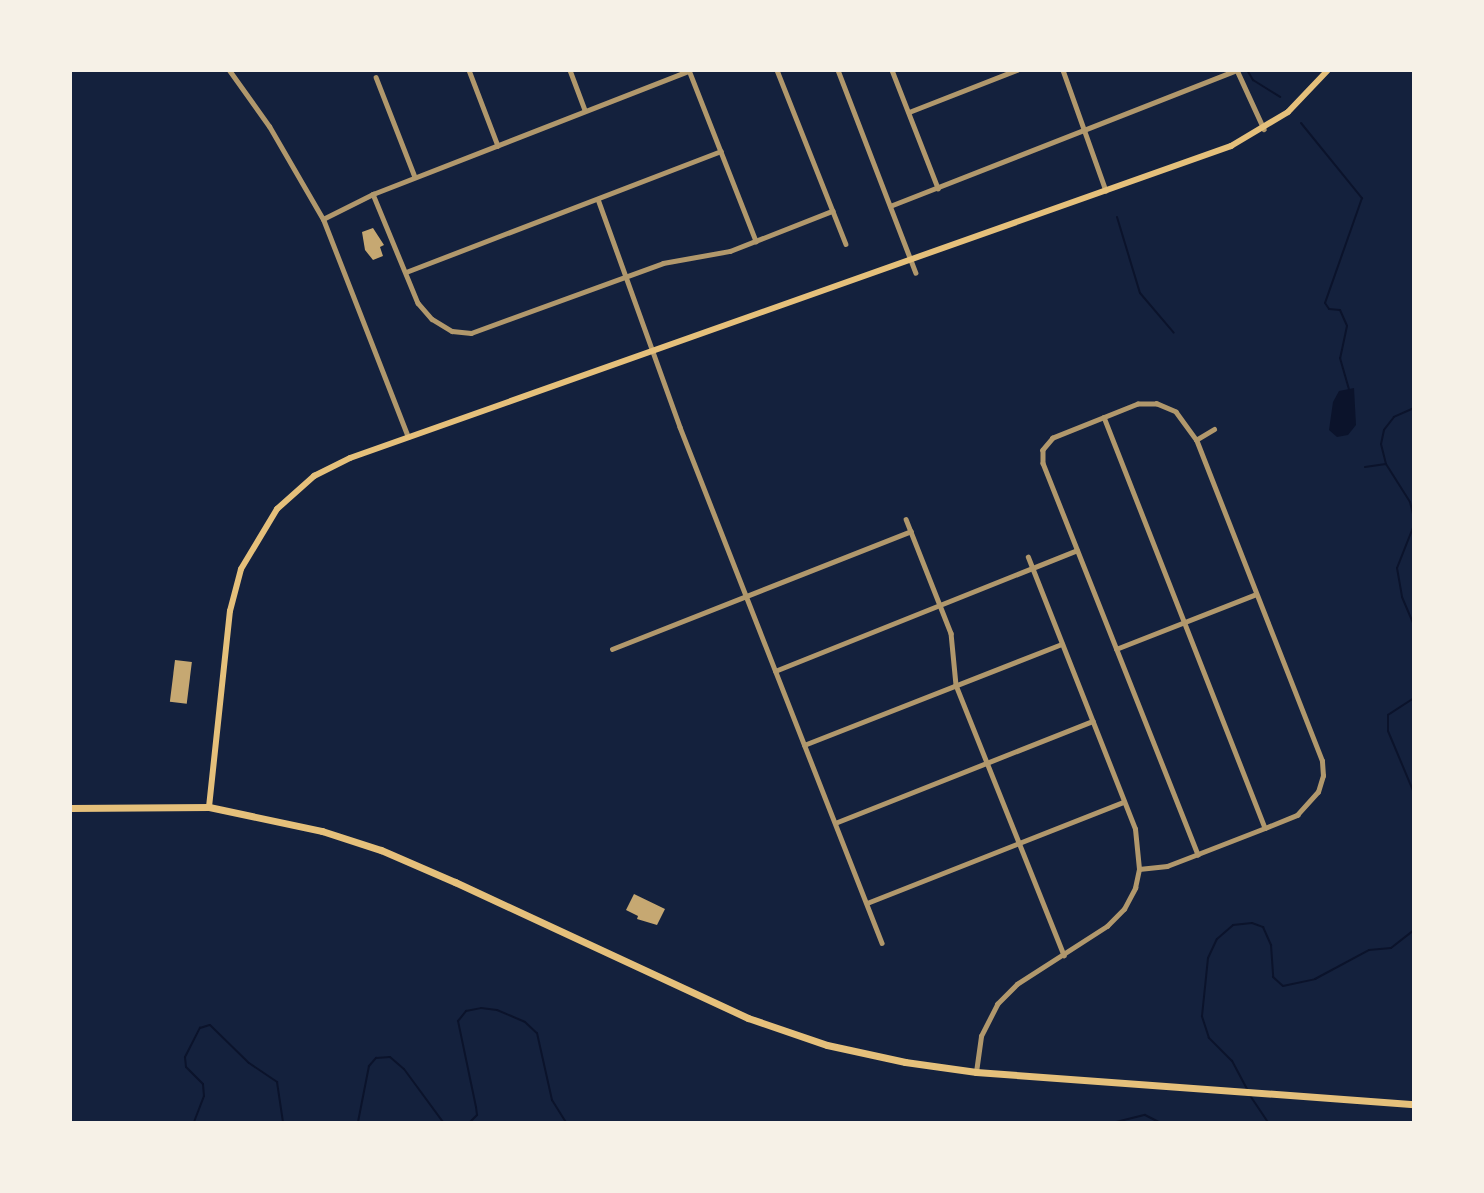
<!DOCTYPE html>
<style>
body{margin:0}
#map{position:relative;width:1484px;height:1193px;overflow:hidden;background:#14213d;font-family:"Work Sans",sans-serif}
div>[style]{position:absolute}
[style*='--x']{left:calc(var(--x)*1px);top:calc(var(--y)*1px);width:calc(var(--w)*1px);rotate:calc(var(--a)*1deg)}
.water>*{inset:0;background:#0b132b}
.stream>*{height:2px;margin:-1px;padding:0 1px;transform-origin:1px;border-radius:1px;background:#0b132b}
.building>*{inset:0;background:#c6a872;transform-origin:0 0}
.minor>*{height:4.5px;margin:-2.25px;padding:0 2.25px;transform-origin:2.25px;border-radius:2.25px;background:#b1986c}
.tertiary>*{height:5px;margin:-2.5px;padding:0 2.5px;transform-origin:2.5px;border-radius:2.5px;background:#b1986c}
.secondary>*{height:6px;margin:-3px;padding:0 3px;transform-origin:3px;border-radius:3px;background:#e5c07b}
.primary>*{height:7px;margin:-3.5px;padding:0 3.5px;transform-origin:3.5px;border-radius:3.5px;background:#e5c07b}
span{translate:-50% -50%;white-space:nowrap;text-align:center;line-height:1.15;-webkit-text-stroke:6px #f6f1e7;paint-order:stroke}
.frame{position:absolute;inset:0;border:72px solid #f6f1e7;pointer-events:none}
</style>
<div id="map">
<div class="water">
<div style="clip-path:polygon(1354px 388px,1356px 425px,1348px 435px,1337px 437px,1329px 430px,1333px 402px,1339px 391px)"></div>
</div>
<div class="stream">
<div style="--x:1247;--y:70;--w:12;--a:59"></div>
<div style="--x:1253;--y:80;--w:32;--a:32"></div>
<div style="--x:1301;--y:123;--w:97;--a:50.9"></div>
<div style="--x:1362;--y:198;--w:111;--a:109.4"></div>
<div style="--x:1325;--y:303;--w:7;--a:56"></div>
<div style="--x:1329;--y:309;--w:11;--a:5"></div>
<div style="--x:1340;--y:310;--w:17;--a:66"></div>
<div style="--x:1347;--y:326;--w:33;--a:102"></div>
<div style="--x:1340;--y:358;--w:32;--a:74"></div>
<div style="--x:1117;--y:217;--w:79;--a:73.2"></div>
<div style="--x:1140;--y:293;--w:52;--a:49.6"></div>
<div style="--x:1414;--y:408;--w:22;--a:156"></div>
<div style="--x:1394;--y:417;--w:16;--a:128"></div>
<div style="--x:1384;--y:430;--w:14;--a:102"></div>
<div style="--x:1381;--y:444;--w:21;--a:76"></div>
<div style="--x:1386;--y:464;--w:45;--a:57.7"></div>
<div style="--x:1410;--y:502;--w:16;--a:76"></div>
<div style="--x:1365;--y:467;--w:21;--a:-8"></div>
<div style="--x:1414;--y:525;--w:46;--a:111.6"></div>
<div style="--x:1397;--y:568;--w:29;--a:80"></div>
<div style="--x:1402;--y:597;--w:30;--a:67"></div>
<div style="--x:1414;--y:698;--w:31;--a:147"></div>
<div style="--x:1388;--y:715;--w:16;--a:90"></div>
<div style="--x:1388;--y:731;--w:67;--a:67.2"></div>
<div style="--x:1247;--y:1089;--w:32;--a:-118"></div>
<div style="--x:1232;--y:1061;--w:33;--a:-135"></div>
<div style="--x:1209;--y:1038;--w:23;--a:-108"></div>
<div style="--x:1202;--y:1016;--w:58;--a:-84.1"></div>
<div style="--x:1208;--y:958;--w:21;--a:-65"></div>
<div style="--x:1217;--y:939;--w:21;--a:-41"></div>
<div style="--x:1233;--y:925;--w:19;--a:-6"></div>
<div style="--x:1252;--y:923;--w:12;--a:20"></div>
<div style="--x:1263;--y:927;--w:20;--a:66"></div>
<div style="--x:1271;--y:945;--w:32;--a:86"></div>
<div style="--x:1273;--y:977;--w:13;--a:42"></div>
<div style="--x:1283;--y:986;--w:33;--a:-12"></div>
<div style="--x:1315;--y:979;--w:61;--a:-28.2"></div>
<div style="--x:1369;--y:950;--w:22;--a:-5"></div>
<div style="--x:1391;--y:948;--w:29;--a:-38"></div>
<div style="--x:1249;--y:1094;--w:34;--a:56"></div>
<div style="--x:194;--y:1122;--w:28;--a:-69"></div>
<div style="--x:204;--y:1096;--w:12;--a:-95"></div>
<div style="--x:203;--y:1084;--w:24;--a:-135"></div>
<div style="--x:186;--y:1067;--w:10;--a:-96"></div>
<div style="--x:185;--y:1057;--w:33;--a:-63"></div>
<div style="--x:200;--y:1028;--w:10;--a:-17"></div>
<div style="--x:210;--y:1025;--w:54;--a:44.3"></div>
<div style="--x:249;--y:1063;--w:34;--a:34"></div>
<div style="--x:277;--y:1082;--w:40;--a:81.5"></div>
<div style="--x:358;--y:1122;--w:57;--a:-78.9"></div>
<div style="--x:369;--y:1066;--w:11;--a:-49"></div>
<div style="--x:376;--y:1058;--w:14;--a:-4"></div>
<div style="--x:390;--y:1057;--w:18;--a:41"></div>
<div style="--x:404;--y:1069;--w:66;--a:53.7"></div>
<div style="--x:470;--y:1122;--w:10;--a:-45"></div>
<div style="--x:477;--y:1115;--w:8;--a:-97"></div>
<div style="--x:476;--y:1107;--w:88;--a:-101.8"></div>
<div style="--x:458;--y:1021;--w:13;--a:-51"></div>
<div style="--x:466;--y:1011;--w:15;--a:-11"></div>
<div style="--x:481;--y:1008;--w:16;--a:7"></div>
<div style="--x:497;--y:1010;--w:30;--a:23"></div>
<div style="--x:525;--y:1022;--w:16;--a:43"></div>
<div style="--x:537;--y:1033;--w:69;--a:77.4"></div>
<div style="--x:552;--y:1100;--w:26;--a:58"></div>
<div style="--x:1116;--y:1122;--w:30;--a:-14"></div>
<div style="--x:1145;--y:1115;--w:16;--a:27"></div>
</div>
<div class="building">
<div style="clip-path:polygon(373px 228px,384px 245px,380px 247px,383px 256px,373px 260px,365px 250px,362px 232px)"></div>
<div style="left:175px;top:660px;width:17px;height:42px;rotate:7deg"></div>
<div style="clip-path:polygon(634px 894px,665px 909px,657px 925px,637px 919px,638px 916px,626px 910px)"></div>
</div>
<div class="minor">
<div style="--x:469;--y:70;--w:81;--a:69.1"></div>
<div style="--x:570;--y:70;--w:43;--a:69.4"></div>
<div style="--x:689;--y:70;--w:184;--a:68.6"></div>
<div style="--x:777;--y:70;--w:187;--a:68.4"></div>
<div style="--x:838;--y:70;--w:217;--a:69"></div>
<div style="--x:892;--y:70;--w:127;--a:68.7"></div>
<div style="--x:1063;--y:70;--w:128;--a:70.4"></div>
<div style="--x:376;--y:77;--w:107;--a:68.7"></div>
<div style="--x:909;--y:112;--w:116;--a:-21.3"></div>
<div style="--x:373;--y:194;--w:118;--a:67.6"></div>
<div style="--x:418;--y:303;--w:21;--a:49"></div>
<div style="--x:432;--y:319;--w:23;--a:31"></div>
<div style="--x:452;--y:331;--w:19;--a:6"></div>
<div style="--x:471;--y:333;--w:204;--a:-20"></div>
<div style="--x:663;--y:263;--w:68;--a:-10.2"></div>
<div style="--x:730;--y:251;--w:110;--a:-21.4"></div>
<div style="--x:598;--y:199;--w:242;--a:70.2"></div>
<div style="--x:680;--y:427;--w:554;--a:68.62"></div>
<div style="--x:890;--y:206;--w:373;--a:-21.4"></div>
<div style="--x:1237;--y:70;--w:65;--a:65.4"></div>
<div style="--x:323;--y:219;--w:56;--a:-26.6"></div>
<div style="--x:373;--y:194;--w:339;--a:-21.3"></div>
<div style="--x:406;--y:272;--w:337;--a:-21"></div>
<div style="--x:1104;--y:417;--w:441;--a:68.6"></div>
<div style="--x:1196;--y:440;--w:21;--a:-31"></div>
<div style="--x:906;--y:519;--w:123;--a:68.5"></div>
<div style="--x:951;--y:633;--w:52;--a:84.5"></div>
<div style="--x:956;--y:685;--w:291;--a:68.2"></div>
<div style="--x:612;--y:649;--w:321;--a:-21.5"></div>
<div style="--x:1116;--y:649;--w:150;--a:-21.4"></div>
<div style="--x:775;--y:671;--w:325;--a:-21.8"></div>
<div style="--x:804;--y:745;--w:277;--a:-21.4"></div>
<div style="--x:835;--y:823;--w:277;--a:-21.6"></div>
<div style="--x:1139;--y:869;--w:28;--a:-6"></div>
<div style="--x:1167;--y:866;--w:33;--a:-21"></div>
<div style="--x:1198;--y:854;--w:72;--a:-21.2"></div>
<div style="--x:1265;--y:828;--w:35;--a:-22"></div>
<div style="--x:1297;--y:815;--w:31;--a:-48"></div>
<div style="--x:1318;--y:792;--w:17;--a:-73"></div>
<div style="--x:1323;--y:776;--w:15;--a:-94"></div>
<div style="--x:1322;--y:761;--w:345;--a:-111.4"></div>
<div style="--x:1196;--y:440;--w:34;--a:-126"></div>
<div style="--x:1176;--y:412;--w:21;--a:-157"></div>
<div style="--x:1157;--y:404;--w:19;--a:180"></div>
<div style="--x:1138;--y:404;--w:92;--a:158.2"></div>
<div style="--x:1053;--y:438;--w:16;--a:130"></div>
<div style="--x:1043;--y:450;--w:13;--a:90"></div>
<div style="--x:1043;--y:463;--w:421;--a:68.4"></div>
<div style="--x:867;--y:903;--w:276;--a:-21.5"></div>
<div style="--x:976;--y:1072;--w:36;--a:-82"></div>
<div style="--x:981;--y:1036;--w:36;--a:-63"></div>
<div style="--x:997;--y:1004;--w:28;--a:-45"></div>
<div style="--x:1017;--y:984;--w:107;--a:-32.8"></div>
<div style="--x:1107;--y:926;--w:24;--a:-45"></div>
<div style="--x:1124;--y:909;--w:24;--a:-62"></div>
<div style="--x:1135;--y:888;--w:19;--a:-78"></div>
<div style="--x:1139;--y:869;--w:40;--a:-95.7"></div>
<div style="--x:1135;--y:829;--w:292;--a:-111.5"></div>
</div>
<div class="tertiary">
<div style="--x:229;--y:70;--w:69;--a:54.5"></div>
<div style="--x:269;--y:126;--w:108;--a:59.9"></div>
<div style="--x:323;--y:219;--w:234;--a:68.7"></div>
</div>
<div class="secondary">
<div style="--x:209;--y:807;--w:197;--a:-83.9"></div>
<div style="--x:230;--y:611;--w:43;--a:-75.3"></div>
<div style="--x:241;--y:569;--w:70;--a:-59"></div>
<div style="--x:277;--y:509;--w:50;--a:-41.7"></div>
<div style="--x:314;--y:476;--w:40;--a:-26.6"></div>
<div style="--x:350;--y:458;--w:935;--a:-19.5"></div>
<div style="--x:1231;--y:146;--w:66;--a:-30.8"></div>
<div style="--x:1288;--y:112;--w:58;--a:-46.4"></div>
</div>
<div class="primary">
<div style="--x:70;--y:808;--w:139;--a:-0.4"></div>
<div style="--x:209;--y:807;--w:116;--a:12"></div>
<div style="--x:322;--y:831;--w:62;--a:17.9"></div>
<div style="--x:381;--y:850;--w:81;--a:23.4"></div>
<div style="--x:455;--y:882;--w:323;--a:24.9"></div>
<div style="--x:748;--y:1018;--w:83;--a:18.9"></div>
<div style="--x:827;--y:1045;--w:80;--a:12.3"></div>
<div style="--x:905;--y:1062;--w:72;--a:8"></div>
<div style="--x:976;--y:1072;--w:439;--a:4.2"></div>
</div>
<div class="frame"></div>
</div>
